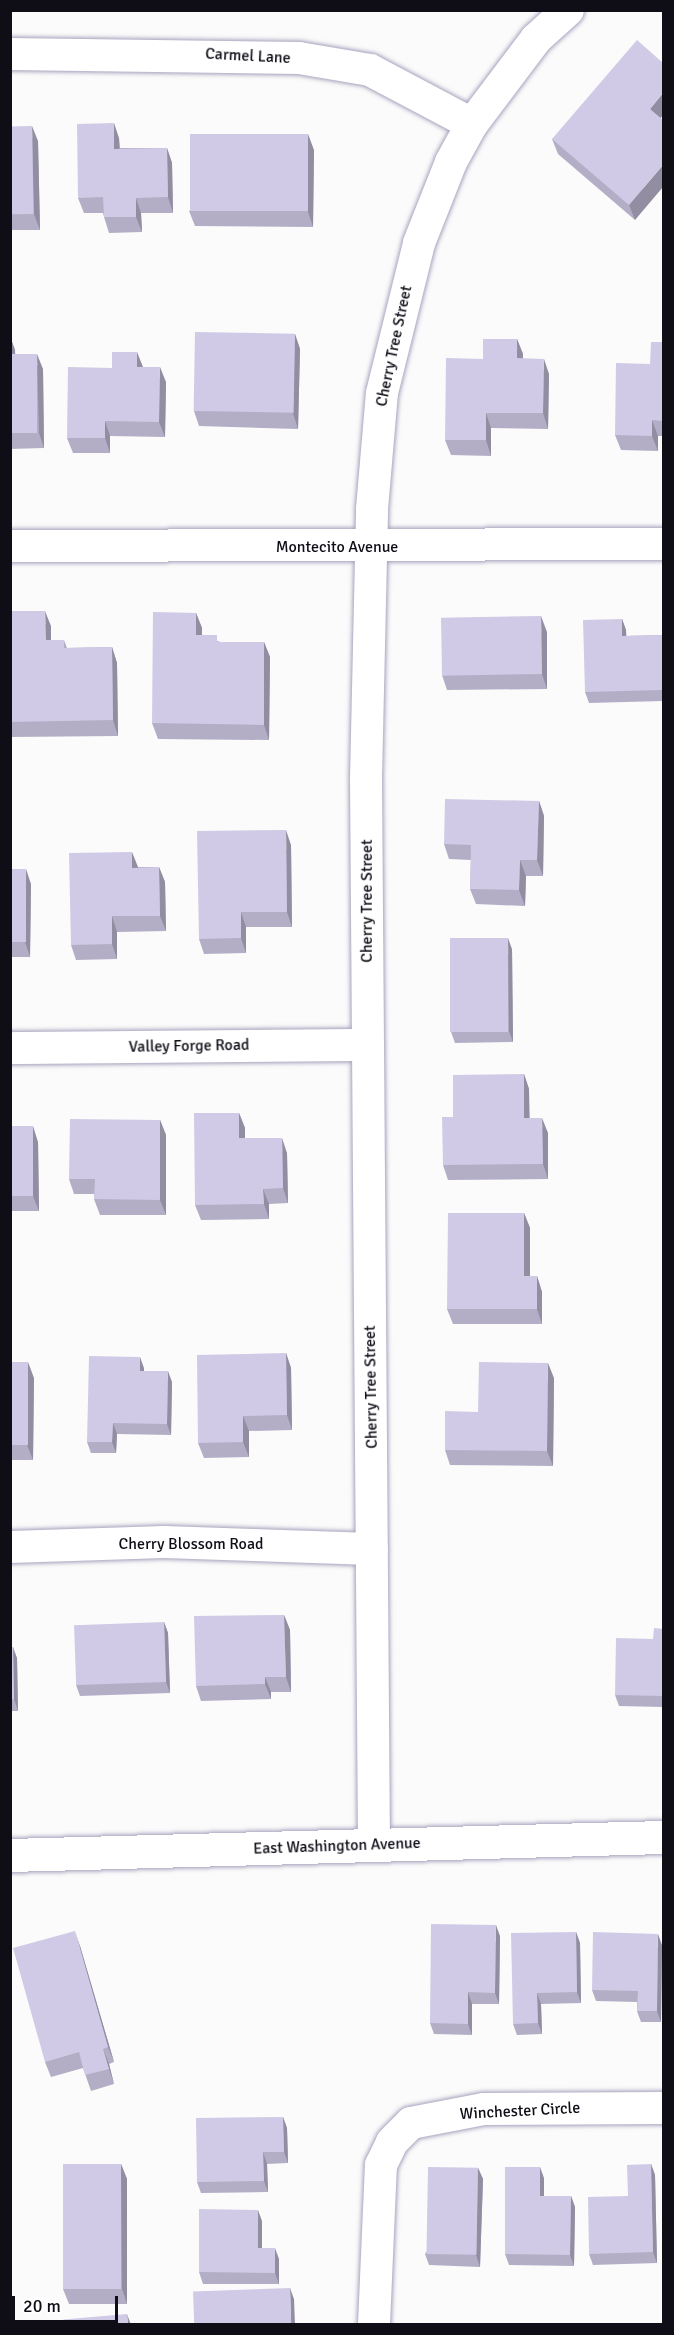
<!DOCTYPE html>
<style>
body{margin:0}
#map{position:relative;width:674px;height:2335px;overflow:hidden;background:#fbfbfb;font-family:Signika,sans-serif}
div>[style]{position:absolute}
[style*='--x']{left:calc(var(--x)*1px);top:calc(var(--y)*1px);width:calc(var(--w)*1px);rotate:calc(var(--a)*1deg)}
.roads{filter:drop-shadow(0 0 2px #a9a3be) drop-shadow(0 0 2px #a9a3be)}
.minor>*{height:32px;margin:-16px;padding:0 16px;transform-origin:16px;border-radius:16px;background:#fff}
.tertiary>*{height:33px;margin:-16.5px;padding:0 16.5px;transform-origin:16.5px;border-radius:16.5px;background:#fff}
.wall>*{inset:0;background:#b3aec6}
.shaded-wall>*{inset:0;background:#928da1}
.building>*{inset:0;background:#d0cae6;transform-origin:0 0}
span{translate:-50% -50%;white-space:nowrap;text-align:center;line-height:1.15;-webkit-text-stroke:4.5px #fff;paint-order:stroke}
.street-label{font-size:16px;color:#0f0d16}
.frame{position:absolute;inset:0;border:12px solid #0f0d16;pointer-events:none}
.scale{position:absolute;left:12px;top:2296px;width:106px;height:27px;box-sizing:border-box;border:3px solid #0f0d16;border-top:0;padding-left:8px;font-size:18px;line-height:21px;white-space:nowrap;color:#0f0d16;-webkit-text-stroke:4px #fff;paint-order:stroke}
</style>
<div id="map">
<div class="roads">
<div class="minor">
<div style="--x:10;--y:54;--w:289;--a:0.8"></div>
<div style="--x:299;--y:58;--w:72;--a:9.6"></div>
<div style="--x:370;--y:70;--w:115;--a:27.9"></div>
<div style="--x:10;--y:546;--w:654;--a:-0.18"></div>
<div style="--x:10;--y:1048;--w:358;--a:-0.5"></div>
<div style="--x:10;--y:1547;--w:154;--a:-1.9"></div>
<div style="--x:164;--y:1542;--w:208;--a:1.9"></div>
<div style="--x:374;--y:1845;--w:1067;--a:-90.43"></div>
<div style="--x:366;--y:778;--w:269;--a:-88.7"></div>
<div style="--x:372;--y:509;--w:116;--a:-85.1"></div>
<div style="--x:382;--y:393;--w:154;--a:-76.1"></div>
<div style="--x:419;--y:243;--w:87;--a:-68.4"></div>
<div style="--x:451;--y:162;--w:43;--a:-61.1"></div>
<div style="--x:472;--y:124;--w:106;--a:-53"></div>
<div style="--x:536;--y:39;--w:43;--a:-42.2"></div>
<div style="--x:374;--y:2324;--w:159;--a:-87.5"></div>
<div style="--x:381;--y:2165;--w:25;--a:-64"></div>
<div style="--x:392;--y:2142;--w:27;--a:-45"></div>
<div style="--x:411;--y:2123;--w:74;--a:-10.9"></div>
<div style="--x:484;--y:2109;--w:180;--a:-0.3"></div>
</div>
<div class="tertiary">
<div style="--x:10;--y:1855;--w:654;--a:-1.58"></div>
</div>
</div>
<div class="wall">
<div style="clip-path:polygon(661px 118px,635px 220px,558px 154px,552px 139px)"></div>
<div style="clip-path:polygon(10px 127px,38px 141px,40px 230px,10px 230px)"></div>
<div style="clip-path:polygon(119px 138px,120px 148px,167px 148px,172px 163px,173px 213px,141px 213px,142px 232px,109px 233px,104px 217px,103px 213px,84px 213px,78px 198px)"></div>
<div style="clip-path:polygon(314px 150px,313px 227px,195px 226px,189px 211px)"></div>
<div style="clip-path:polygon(295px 334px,300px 349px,298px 429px,199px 426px,194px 411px)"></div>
<div style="clip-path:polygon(10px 336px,15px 350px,15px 354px,43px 369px,44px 448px,10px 449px)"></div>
<div style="clip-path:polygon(517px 339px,523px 354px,523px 358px,549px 374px,548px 429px,491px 428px,491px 456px,451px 455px,445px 440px,483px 359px)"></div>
<div style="clip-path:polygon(663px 342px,663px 436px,658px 436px,658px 451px,621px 450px,615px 435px)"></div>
<div style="clip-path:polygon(143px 367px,166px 382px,165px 437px,110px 436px,110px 453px,73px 453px,67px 438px,112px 368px)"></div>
<div style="clip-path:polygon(10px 611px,51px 626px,51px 640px,64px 640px,67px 648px,112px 647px,117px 663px,118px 736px,10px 737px)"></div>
<div style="clip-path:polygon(196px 613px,202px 628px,202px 635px,220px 642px,264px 642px,270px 657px,269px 740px,158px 739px,152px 723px)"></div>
<div style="clip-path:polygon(622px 619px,626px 630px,626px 636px,663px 635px,663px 701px,589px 703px,585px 692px)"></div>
<div style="clip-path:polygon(547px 632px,547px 689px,447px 690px,442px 675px)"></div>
<div style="clip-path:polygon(539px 801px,544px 816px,543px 876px,526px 876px,525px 906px,476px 904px,470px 889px,471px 860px,449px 859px,444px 844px)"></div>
<div style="clip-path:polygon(291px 845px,292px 927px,246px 927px,246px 953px,204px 954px,199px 939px)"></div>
<div style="clip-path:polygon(138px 867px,159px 867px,165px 882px,166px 931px,117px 932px,117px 959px,76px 960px,71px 945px)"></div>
<div style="clip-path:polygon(10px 869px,31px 884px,30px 957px,10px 957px)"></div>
<div style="clip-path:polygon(512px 949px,513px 1042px,455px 1043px,451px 1032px)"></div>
<div style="clip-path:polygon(524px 1074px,529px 1089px,529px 1118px,548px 1133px,548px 1179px,448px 1180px,443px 1165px,453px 1117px)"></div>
<div style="clip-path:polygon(239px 1113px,245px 1128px,245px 1138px,287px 1153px,288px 1203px,269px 1204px,269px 1219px,201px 1220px,195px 1205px)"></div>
<div style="clip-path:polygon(160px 1120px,166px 1135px,166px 1215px,100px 1215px,94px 1199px,94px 1194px,74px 1194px,69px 1179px)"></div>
<div style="clip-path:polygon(10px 1127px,38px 1142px,39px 1211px,10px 1211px)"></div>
<div style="clip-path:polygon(524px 1213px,530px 1228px,530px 1276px,537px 1276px,542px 1292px,542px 1324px,453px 1324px,447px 1309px)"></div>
<div style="clip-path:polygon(286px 1353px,291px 1368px,292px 1430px,249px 1431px,249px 1457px,204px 1458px,198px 1443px)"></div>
<div style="clip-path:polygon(10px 1362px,34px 1378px,33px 1460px,10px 1460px)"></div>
<div style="clip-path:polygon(144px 1368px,144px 1371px,172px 1382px,171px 1435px,117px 1434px,116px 1453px,91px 1453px,87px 1442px)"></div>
<div style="clip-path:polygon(554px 1378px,553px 1466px,450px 1465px,445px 1450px,478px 1412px)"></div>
<div style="clip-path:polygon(284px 1615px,290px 1630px,291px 1692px,271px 1692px,271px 1699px,201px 1701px,196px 1686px)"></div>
<div style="clip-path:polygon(164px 1622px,168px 1633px,170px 1693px,80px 1696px,76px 1685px)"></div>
<div style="clip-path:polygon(663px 1629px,663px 1707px,619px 1706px,615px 1695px,653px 1639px)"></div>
<div style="clip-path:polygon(10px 1647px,17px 1658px,18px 1711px,10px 1711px)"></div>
<div style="clip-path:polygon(576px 1932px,580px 1943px,581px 2003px,541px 2004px,542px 2034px,517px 2035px,513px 2024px)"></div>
<div style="clip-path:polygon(500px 1936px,499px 2004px,472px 2004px,472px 2035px,434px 2034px,430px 2023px)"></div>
<div style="clip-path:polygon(662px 1945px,661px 2022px,641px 2022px,637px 2011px,637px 2002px,596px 2001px,592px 1990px)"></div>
<div style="clip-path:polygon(80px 1946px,114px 2062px,109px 2064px,114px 2084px,91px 2091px,83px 2068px,51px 2077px,45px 2062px)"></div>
<div style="clip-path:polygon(283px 2117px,287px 2128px,288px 2163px,267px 2164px,268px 2192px,201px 2193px,197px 2182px)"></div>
<div style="clip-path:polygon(121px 2164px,127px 2179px,127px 2304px,69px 2304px,63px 2289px)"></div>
<div style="clip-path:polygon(651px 2164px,655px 2175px,657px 2263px,593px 2265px,589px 2254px,628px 2196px)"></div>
<div style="clip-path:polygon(478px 2168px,483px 2179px,480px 2267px,429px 2265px,425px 2254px)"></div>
<div style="clip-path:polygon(544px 2178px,544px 2196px,571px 2196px,575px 2207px,574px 2266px,509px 2265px,505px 2254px)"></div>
<div style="clip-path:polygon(262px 2221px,262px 2248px,279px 2259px,279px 2284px,203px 2284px,199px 2272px)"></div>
</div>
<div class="shaded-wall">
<div style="clip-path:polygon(663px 93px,663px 115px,656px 124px,650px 109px)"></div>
<div style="clip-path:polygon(114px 123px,119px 138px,120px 164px,114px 149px)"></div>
<div style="clip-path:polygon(32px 126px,38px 141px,40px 230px,34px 214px)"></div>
<div style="clip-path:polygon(308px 134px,314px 150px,313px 227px,308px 212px)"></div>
<div style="clip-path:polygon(167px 148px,172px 163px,173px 213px,168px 197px)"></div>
<div style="clip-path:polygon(663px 165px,663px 187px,635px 220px,629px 205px)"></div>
<div style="clip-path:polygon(136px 198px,141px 213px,142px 232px,136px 217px)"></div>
<div style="clip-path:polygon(295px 334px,300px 349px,298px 429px,293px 413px)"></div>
<div style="clip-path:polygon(10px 336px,15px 350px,16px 370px,10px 355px)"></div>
<div style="clip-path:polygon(517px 339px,523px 354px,522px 373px,517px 358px)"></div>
<div style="clip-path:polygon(137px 352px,143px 367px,137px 367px)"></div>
<div style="clip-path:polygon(37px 354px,43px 369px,44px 448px,39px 433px)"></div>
<div style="clip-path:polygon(544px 359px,549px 374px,548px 429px,543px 413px)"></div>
<div style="clip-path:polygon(160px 367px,166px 382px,165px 437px,159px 422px)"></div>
<div style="clip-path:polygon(486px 413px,491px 428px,491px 456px,486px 440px)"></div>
<div style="clip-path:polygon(652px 420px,658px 436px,658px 451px,652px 436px)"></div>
<div style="clip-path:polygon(105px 421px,110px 436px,110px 453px,105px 438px)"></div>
<div style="clip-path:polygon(45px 611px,51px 626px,51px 655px,46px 640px)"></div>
<div style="clip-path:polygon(196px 613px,202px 628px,202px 650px,196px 635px)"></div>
<div style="clip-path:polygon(541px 616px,547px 632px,547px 689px,542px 674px)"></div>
<div style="clip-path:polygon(622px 619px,626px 630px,627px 647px,622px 636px)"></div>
<div style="clip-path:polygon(264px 642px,270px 657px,269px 740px,264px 725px)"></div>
<div style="clip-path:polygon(112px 647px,117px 663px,118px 736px,113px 720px)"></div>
<div style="clip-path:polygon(539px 801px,544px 816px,543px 876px,537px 860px)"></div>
<div style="clip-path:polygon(286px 830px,291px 845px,292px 927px,287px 912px)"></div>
<div style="clip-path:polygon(132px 852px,138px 867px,138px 883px,132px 868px)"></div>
<div style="clip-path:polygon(520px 860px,526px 876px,525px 906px,519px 890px)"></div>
<div style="clip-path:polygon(159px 867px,165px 882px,166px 931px,160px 916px)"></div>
<div style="clip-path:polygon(26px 869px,31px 884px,30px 957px,25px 942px)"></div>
<div style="clip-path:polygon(241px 912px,246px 927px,246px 953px,241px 938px)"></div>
<div style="clip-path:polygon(112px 916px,117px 932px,117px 959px,112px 944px)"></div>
<div style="clip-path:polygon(508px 938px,512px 949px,513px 1042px,509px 1031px)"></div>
<div style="clip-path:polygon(524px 1074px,529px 1089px,530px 1133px,524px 1118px)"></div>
<div style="clip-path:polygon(239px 1113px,245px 1128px,245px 1153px,239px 1138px)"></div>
<div style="clip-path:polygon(542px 1118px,548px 1133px,548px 1179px,543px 1164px)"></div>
<div style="clip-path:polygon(160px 1120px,166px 1135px,166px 1215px,160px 1200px)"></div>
<div style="clip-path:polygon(33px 1126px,38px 1142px,39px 1211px,33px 1196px)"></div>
<div style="clip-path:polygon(282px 1138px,287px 1153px,288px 1203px,283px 1188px)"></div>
<div style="clip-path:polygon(263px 1189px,269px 1204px,269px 1219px,264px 1204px)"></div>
<div style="clip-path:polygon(524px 1213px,530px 1228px,530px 1292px,524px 1276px)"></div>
<div style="clip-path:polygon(537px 1276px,542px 1292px,542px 1324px,537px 1309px)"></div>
<div style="clip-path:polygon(286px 1353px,291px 1368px,292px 1430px,287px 1415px)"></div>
<div style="clip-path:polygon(140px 1357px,144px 1368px,144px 1382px,140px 1371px)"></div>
<div style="clip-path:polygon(28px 1362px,34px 1378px,33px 1460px,27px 1445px)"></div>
<div style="clip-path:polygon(548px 1363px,554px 1378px,553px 1466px,547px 1451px)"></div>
<div style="clip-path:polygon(168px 1371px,172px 1382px,171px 1435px,167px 1424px)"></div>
<div style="clip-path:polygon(243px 1416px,249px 1431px,249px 1457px,243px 1442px)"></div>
<div style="clip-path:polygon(113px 1423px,117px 1434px,116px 1453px,112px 1442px)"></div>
<div style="clip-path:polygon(284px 1615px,290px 1630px,291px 1692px,286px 1677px)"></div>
<div style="clip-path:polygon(164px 1622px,168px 1633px,170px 1693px,166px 1682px)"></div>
<div style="clip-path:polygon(13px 1647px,17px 1658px,18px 1711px,14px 1699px)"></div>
<div style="clip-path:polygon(265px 1677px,271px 1692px,271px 1699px,265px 1684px)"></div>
<div style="clip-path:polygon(496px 1925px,500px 1936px,499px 2004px,495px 1993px)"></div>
<div style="clip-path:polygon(75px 1931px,80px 1946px,114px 2062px,108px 2047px)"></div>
<div style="clip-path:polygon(576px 1932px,580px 1943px,581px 2003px,577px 1992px)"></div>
<div style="clip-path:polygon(658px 1934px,662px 1945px,661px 2022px,657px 2011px)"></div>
<div style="clip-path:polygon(468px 1992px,472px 2004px,472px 2035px,468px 2024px)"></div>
<div style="clip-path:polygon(537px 1993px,541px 2004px,542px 2034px,538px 2023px)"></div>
<div style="clip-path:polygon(103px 2049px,109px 2064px,114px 2084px,109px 2069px)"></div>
<div style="clip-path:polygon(283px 2117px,287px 2128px,288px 2163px,284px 2152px)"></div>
<div style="clip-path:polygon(263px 2152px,267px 2164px,268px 2192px,264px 2181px)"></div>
<div style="clip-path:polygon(121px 2164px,127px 2179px,127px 2304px,122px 2289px)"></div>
<div style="clip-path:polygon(651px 2164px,655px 2175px,657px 2263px,653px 2252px)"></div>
<div style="clip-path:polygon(540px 2167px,544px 2178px,544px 2207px,540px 2196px)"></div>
<div style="clip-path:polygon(478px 2168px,483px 2179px,480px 2267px,476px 2255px)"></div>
<div style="clip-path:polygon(571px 2196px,575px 2207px,574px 2266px,570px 2255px)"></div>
<div style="clip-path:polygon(258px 2210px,262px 2221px,262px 2259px,258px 2248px)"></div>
<div style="clip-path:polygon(275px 2248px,279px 2259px,279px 2284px,275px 2273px)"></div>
<div style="clip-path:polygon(290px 2288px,294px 2299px,295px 2325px,291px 2324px)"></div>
<div style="clip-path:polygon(127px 2314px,131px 2325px,128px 2325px)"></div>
</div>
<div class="building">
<div style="clip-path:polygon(637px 40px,663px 63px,663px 93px,650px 109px,663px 120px,663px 165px,629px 205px,552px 139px)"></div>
<div style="clip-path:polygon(114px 123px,114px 149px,167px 148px,168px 197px,136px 198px,136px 217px,104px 217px,103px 197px,78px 198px,77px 124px)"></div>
<div style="left:32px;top:126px;width:88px;height:22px;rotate:89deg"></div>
<div style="left:190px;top:134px;width:118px;height:77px"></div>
<div style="left:195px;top:332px;width:100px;height:79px;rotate:1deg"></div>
<div style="clip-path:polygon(483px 339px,517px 339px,517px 358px,544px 359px,543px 413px,486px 413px,486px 440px,445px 440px,446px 358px,483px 359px)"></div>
<div style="clip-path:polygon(651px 342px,663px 342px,663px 421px,652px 420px,652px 436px,615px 435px,616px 363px,650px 364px)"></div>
<div style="clip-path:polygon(112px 352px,137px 352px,137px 367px,160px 367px,159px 422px,105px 421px,105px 438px,67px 438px,68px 367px,112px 368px)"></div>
<div style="left:10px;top:354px;width:27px;height:79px"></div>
<div style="clip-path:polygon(10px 611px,45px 611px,46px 640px,64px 640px,64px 648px,112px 647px,113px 720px,10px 722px)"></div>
<div style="clip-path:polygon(153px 612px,196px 613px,196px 635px,217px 635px,217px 642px,264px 642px,264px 725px,152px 723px)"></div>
<div style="left:541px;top:616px;width:58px;height:100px;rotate:89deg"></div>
<div style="clip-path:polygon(622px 619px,622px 636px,663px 635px,663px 690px,585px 692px,583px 620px)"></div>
<div style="clip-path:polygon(445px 799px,539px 801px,537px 860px,520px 860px,519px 890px,470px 889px,471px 845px,444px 844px)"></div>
<div style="clip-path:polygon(286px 830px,287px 912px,241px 912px,241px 938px,199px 939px,197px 831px)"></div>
<div style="clip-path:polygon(132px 852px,132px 868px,159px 867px,160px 916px,112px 916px,112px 944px,71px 945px,69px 853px)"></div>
<div style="left:10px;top:869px;width:16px;height:73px"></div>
<div style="left:450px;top:938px;width:58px;height:94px"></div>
<div style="clip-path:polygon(524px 1074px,524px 1118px,542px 1118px,543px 1164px,443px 1165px,442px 1117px,453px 1117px,453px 1075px)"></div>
<div style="clip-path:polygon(194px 1113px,239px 1113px,239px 1138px,282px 1138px,283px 1188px,263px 1189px,264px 1204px,195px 1205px)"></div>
<div style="clip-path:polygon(70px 1119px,160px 1120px,160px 1200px,94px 1199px,95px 1179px,69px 1179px)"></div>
<div style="left:33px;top:1126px;width:70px;height:23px;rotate:90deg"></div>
<div style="clip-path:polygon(448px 1213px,524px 1213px,524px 1276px,537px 1276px,537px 1309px,447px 1309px)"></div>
<div style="clip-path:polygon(286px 1353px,287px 1415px,243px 1416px,243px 1442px,198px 1443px,197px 1355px)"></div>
<div style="clip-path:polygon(89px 1356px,140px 1357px,140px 1371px,168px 1371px,167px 1424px,113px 1423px,112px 1442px,87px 1442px)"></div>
<div style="left:10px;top:1362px;width:18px;height:83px"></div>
<div style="clip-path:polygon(479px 1362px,548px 1363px,547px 1451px,445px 1450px,445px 1411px,478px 1412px)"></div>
<div style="clip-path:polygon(284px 1615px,286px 1677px,265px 1677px,265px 1684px,196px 1686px,194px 1616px)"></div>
<div style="left:164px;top:1622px;width:60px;height:90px;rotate:88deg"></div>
<div style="clip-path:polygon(654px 1628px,663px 1629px,663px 1696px,615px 1695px,616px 1638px,653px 1639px)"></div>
<div style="clip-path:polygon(10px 1647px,13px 1647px,14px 1699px,10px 1700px)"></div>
<div style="clip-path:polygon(431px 1924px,496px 1925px,495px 1993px,468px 1992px,468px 2024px,430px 2023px)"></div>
<div style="clip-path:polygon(75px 1931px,108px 2047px,103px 2049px,109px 2069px,85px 2075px,79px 2052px,45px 2062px,13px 1948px)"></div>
<div style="clip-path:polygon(576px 1932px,577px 1992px,537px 1993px,538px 2023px,513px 2024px,511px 1933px)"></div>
<div style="clip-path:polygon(593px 1932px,658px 1934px,657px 2011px,637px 2011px,638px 1991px,592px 1990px)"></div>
<div style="clip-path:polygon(283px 2117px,284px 2152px,263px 2152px,264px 2181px,197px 2182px,196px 2118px)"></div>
<div style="left:63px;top:2164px;width:58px;height:125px"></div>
<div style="clip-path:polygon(651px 2164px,653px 2252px,589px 2254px,588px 2197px,628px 2196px,627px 2165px)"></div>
<div style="left:428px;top:2167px;width:50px;height:87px;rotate:1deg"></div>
<div style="clip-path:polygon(505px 2167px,540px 2167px,540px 2196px,571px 2196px,570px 2255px,505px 2254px)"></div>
<div style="clip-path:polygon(199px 2209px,258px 2210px,258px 2248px,275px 2248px,275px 2273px,199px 2272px)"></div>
<div style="left:290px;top:2288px;width:36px;height:97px;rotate:88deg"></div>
<div style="left:127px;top:2314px;width:11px;height:64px;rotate:85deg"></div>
</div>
<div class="street-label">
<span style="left:248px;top:56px;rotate:3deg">Carmel Lane</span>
<span style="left:394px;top:346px;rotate:-78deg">Cherry Tree Street</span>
<span style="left:337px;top:547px">Montecito Avenue</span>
<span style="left:367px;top:901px;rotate:-90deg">Cherry Tree Street</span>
<span style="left:189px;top:1046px;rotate:-1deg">Valley Forge Road</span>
<span style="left:371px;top:1387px;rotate:-91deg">Cherry Tree Street</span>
<span style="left:191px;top:1544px">Cherry Blossom Road</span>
<span style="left:337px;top:1846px;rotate:-2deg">East Washington Avenue</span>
<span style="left:520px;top:2111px;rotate:-3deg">Winchester Circle</span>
</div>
<div class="frame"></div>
<div class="scale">20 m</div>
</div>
